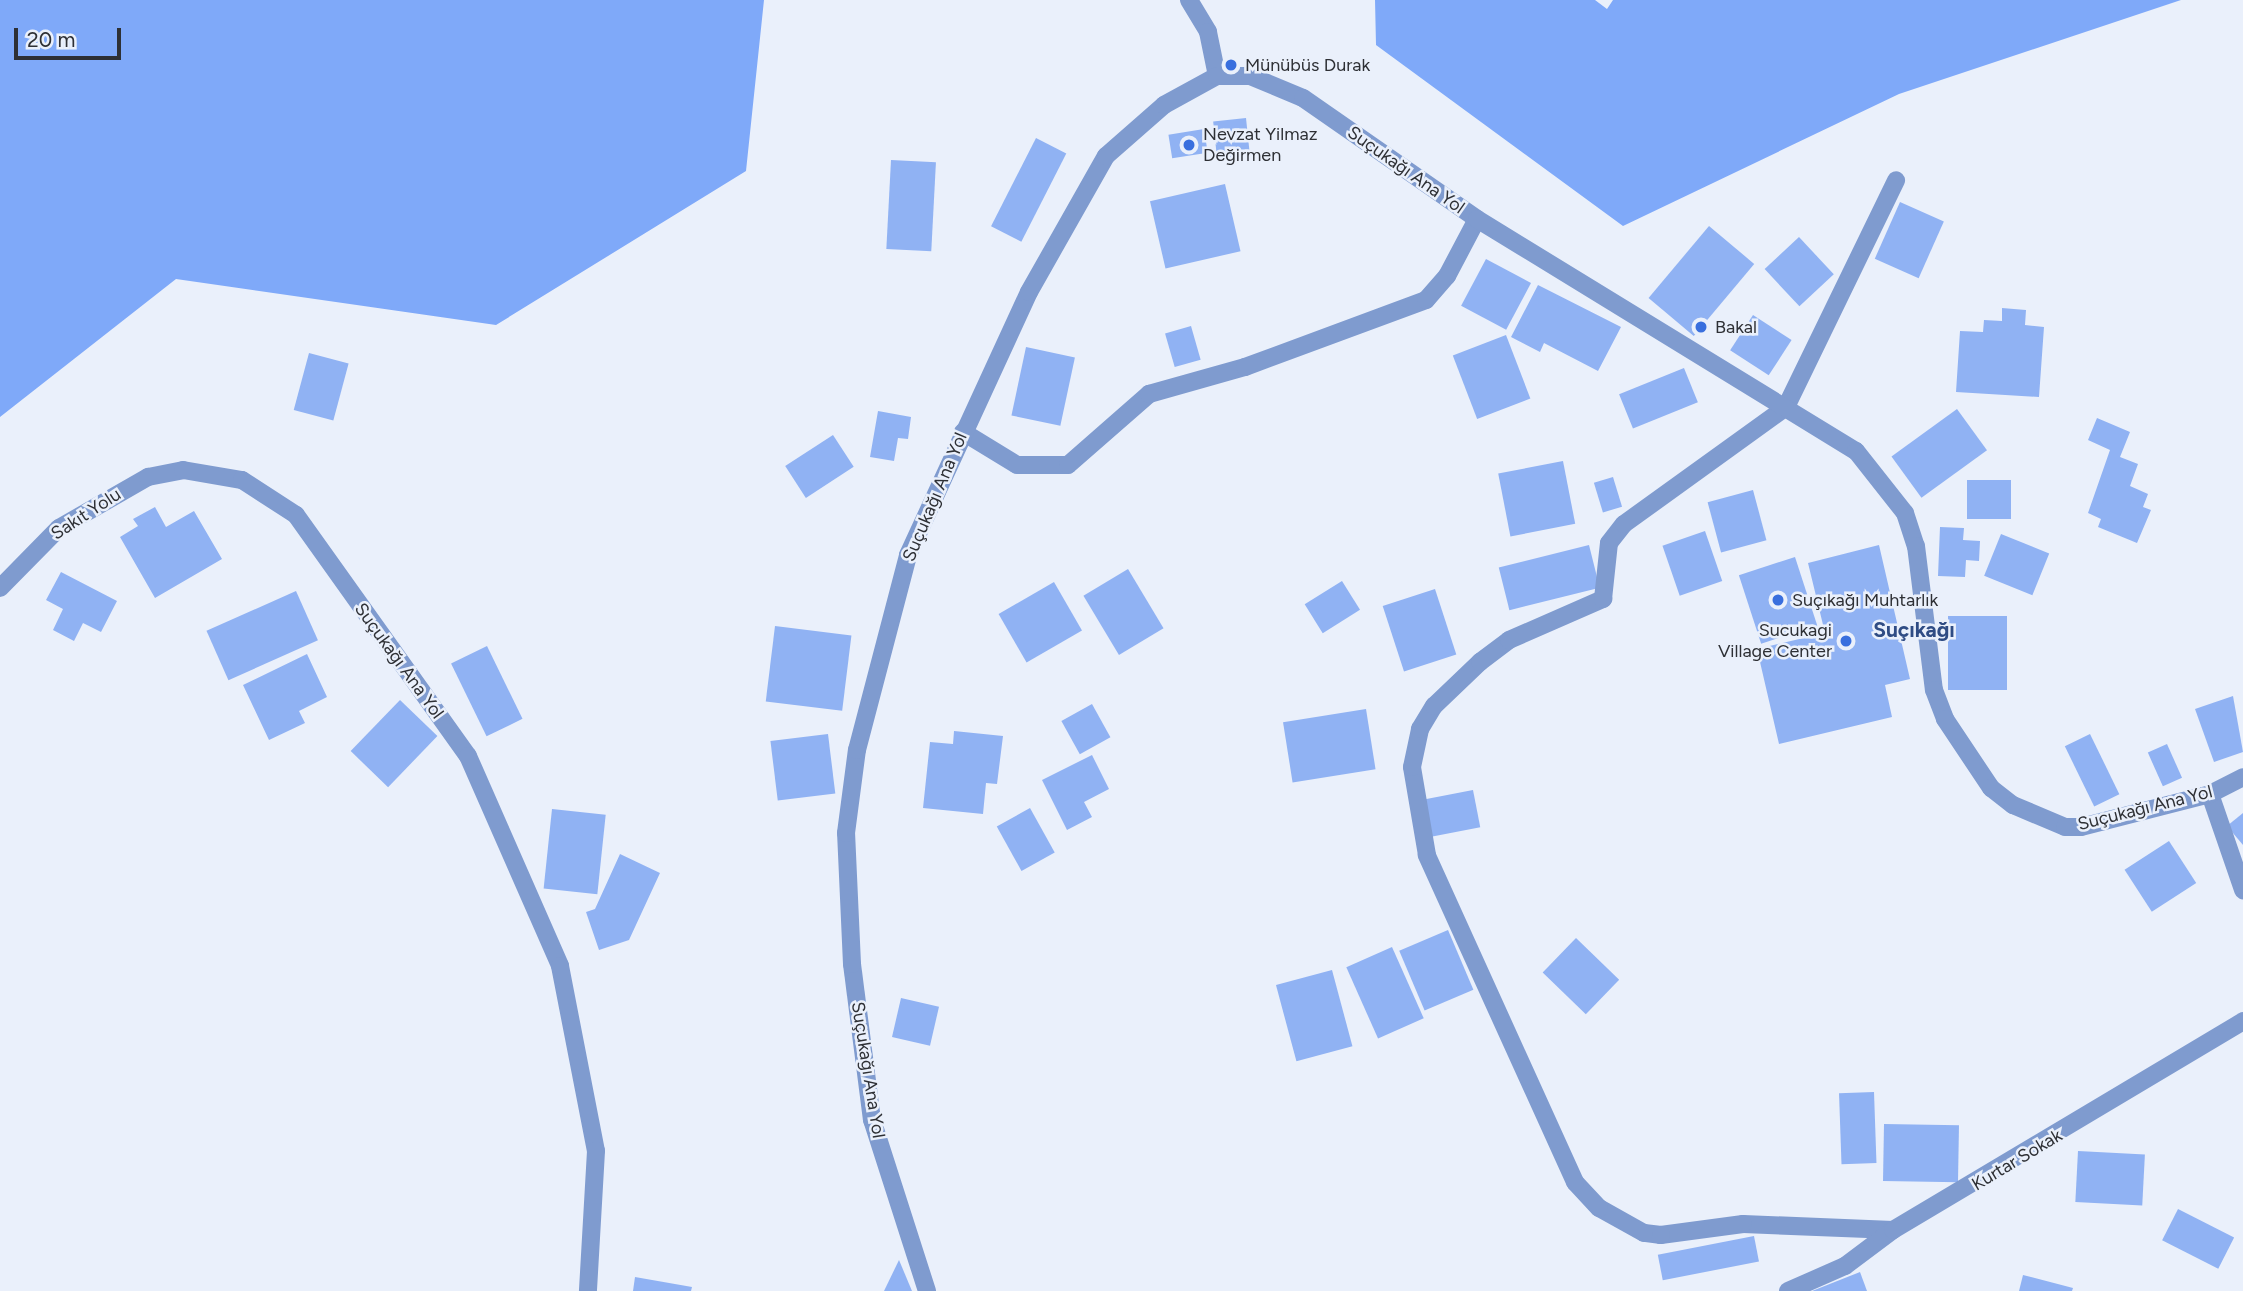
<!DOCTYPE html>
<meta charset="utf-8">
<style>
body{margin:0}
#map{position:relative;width:2243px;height:1291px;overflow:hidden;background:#eaf0fb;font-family:Figtree,sans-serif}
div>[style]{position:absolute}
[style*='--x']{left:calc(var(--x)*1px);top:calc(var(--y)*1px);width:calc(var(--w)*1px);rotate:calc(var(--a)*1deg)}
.forest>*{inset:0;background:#7fa9f9}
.building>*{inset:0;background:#90b2f3;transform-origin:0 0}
.minor>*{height:18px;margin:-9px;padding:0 9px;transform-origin:9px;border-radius:9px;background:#7f9bcf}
.tertiary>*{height:18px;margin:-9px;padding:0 9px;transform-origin:9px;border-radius:9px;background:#7f9bcf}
.dots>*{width:19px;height:19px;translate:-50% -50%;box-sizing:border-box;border:4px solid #eaf0fb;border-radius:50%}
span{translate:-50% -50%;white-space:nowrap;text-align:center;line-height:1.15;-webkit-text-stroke:5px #eaf0fb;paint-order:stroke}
.poi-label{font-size:18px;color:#2e3035}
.left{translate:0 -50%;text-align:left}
.right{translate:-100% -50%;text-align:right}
.street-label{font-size:18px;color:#2e3035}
.quarter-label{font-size:21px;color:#2f4c84;font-weight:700}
.scale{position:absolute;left:14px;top:28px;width:107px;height:32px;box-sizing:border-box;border:4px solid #2e3035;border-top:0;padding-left:9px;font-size:21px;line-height:24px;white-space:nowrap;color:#2e3035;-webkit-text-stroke:5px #eaf0fb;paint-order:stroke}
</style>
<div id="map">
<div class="forest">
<div style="clip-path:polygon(0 0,764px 0,746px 171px,496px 325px,176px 279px,0 417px)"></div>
<div style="clip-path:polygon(1375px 0,1595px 0,1607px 9px,1613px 0,2181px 0,1899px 94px,1623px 226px,1376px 45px)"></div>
</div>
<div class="building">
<div style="left:1246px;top:118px;width:39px;height:33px;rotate:84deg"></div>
<div style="left:1204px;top:129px;width:24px;height:36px;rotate:81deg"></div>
<div style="left:1036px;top:138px;width:34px;height:99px;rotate:27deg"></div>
<div style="left:891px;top:160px;width:45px;height:89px;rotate:3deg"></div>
<div style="left:1225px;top:184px;width:69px;height:77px;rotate:77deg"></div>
<div style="left:1900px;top:202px;width:48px;height:62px;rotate:24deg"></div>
<div style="left:1709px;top:226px;width:59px;height:94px;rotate:40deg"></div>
<div style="left:1799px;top:237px;width:51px;height:47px;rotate:47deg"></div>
<div style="left:1486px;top:259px;width:51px;height:53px;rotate:28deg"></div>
<div style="clip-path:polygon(1538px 285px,1621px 327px,1598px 371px,1544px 343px,1540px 352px,1511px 337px)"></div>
<div style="clip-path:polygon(2002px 308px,2026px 310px,2025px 325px,2044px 327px,2039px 397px,1956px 392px,1960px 331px,1983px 332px,1984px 320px,2002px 321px)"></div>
<div style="left:1753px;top:315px;width:46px;height:42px;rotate:33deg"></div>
<div style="left:1191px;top:326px;width:35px;height:27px;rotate:74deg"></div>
<div style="left:1506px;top:335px;width:68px;height:57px;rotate:69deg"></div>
<div style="left:1026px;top:347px;width:50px;height:70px;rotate:12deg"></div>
<div style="left:309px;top:353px;width:41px;height:59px;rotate:15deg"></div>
<div style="left:1684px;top:368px;width:37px;height:70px;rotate:68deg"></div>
<div style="left:1957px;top:409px;width:51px;height:81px;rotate:54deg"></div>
<div style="clip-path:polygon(878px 411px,911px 417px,908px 439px,898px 438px,894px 461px,870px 457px)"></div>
<div style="clip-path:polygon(2097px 418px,2130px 432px,2120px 457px,2138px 464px,2130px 486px,2148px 494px,2143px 507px,2151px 510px,2137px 543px,2098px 527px,2101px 519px,2088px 513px,2110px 450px,2088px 440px)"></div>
<div style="left:833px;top:435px;width:38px;height:57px;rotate:57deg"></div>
<div style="left:1563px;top:461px;width:64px;height:66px;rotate:79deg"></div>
<div style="left:1613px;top:477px;width:31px;height:20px;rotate:73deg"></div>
<div style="left:1967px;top:480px;width:44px;height:39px"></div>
<div style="left:1753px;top:490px;width:52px;height:47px;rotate:75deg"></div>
<div style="clip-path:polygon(155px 507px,166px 527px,194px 511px,222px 559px,155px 598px,120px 537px,138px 526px,133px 519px)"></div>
<div style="clip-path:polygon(1940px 527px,1964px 528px,1963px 540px,1980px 541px,1979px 561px,1966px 560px,1965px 577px,1938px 576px)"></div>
<div style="left:1705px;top:531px;width:53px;height:45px;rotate:71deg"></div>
<div style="left:2001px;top:534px;width:52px;height:45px;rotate:22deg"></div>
<div style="left:1589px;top:545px;width:44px;height:93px;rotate:76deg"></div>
<div style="clip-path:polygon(1879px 545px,1910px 679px,1885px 685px,1892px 717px,1779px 744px,1757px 649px,1825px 633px,1808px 563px)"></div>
<div style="left:1795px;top:557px;width:72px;height:59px;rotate:72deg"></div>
<div style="left:1128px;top:569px;width:69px;height:52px;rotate:59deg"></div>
<div style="clip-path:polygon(61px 572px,117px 601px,101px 632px,83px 623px,74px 641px,53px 630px,63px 609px,46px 600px)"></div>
<div style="left:1342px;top:581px;width:34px;height:44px;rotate:58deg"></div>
<div style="left:1054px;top:582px;width:56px;height:64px;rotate:60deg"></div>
<div style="left:1435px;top:589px;width:69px;height:55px;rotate:72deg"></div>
<div style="left:296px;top:591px;width:54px;height:98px;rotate:66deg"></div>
<div style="left:1948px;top:616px;width:59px;height:74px"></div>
<div style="left:775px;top:626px;width:77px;height:76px;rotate:7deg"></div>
<div style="left:487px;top:646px;width:81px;height:40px;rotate:64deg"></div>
<div style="clip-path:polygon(307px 654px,327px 697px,299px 711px,305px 723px,269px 740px,243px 685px)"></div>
<div style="clip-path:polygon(2233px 696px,2243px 752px,2214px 762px,2195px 709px)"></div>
<div style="left:400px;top:700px;width:52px;height:71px;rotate:44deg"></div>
<div style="left:1092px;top:704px;width:38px;height:35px;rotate:61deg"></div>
<div style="left:1366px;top:709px;width:61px;height:84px;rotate:81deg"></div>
<div style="clip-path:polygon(954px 731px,1003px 736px,997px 784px,986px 783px,983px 814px,923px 808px,930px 742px,953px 744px)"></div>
<div style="left:828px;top:734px;width:60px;height:58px;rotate:83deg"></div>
<div style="left:2090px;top:734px;width:67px;height:28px;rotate:64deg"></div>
<div style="left:2167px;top:744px;width:37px;height:21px;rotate:66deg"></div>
<div style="clip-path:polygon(1092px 755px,1109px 789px,1084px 802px,1092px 817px,1067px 830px,1042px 780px)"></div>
<div style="left:1473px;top:790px;width:38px;height:50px;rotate:79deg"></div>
<div style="left:1030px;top:808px;width:51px;height:38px;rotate:61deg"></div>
<div style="left:552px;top:809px;width:54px;height:80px;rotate:6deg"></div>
<div style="clip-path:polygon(2243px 813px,2243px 845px,2227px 826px)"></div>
<div style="left:2169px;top:841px;width:50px;height:53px;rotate:57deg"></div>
<div style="clip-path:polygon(620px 854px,660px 873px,629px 940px,599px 950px,586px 912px,595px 909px)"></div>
<div style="left:1448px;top:930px;width:65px;height:53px;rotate:67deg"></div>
<div style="left:1576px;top:938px;width:60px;height:48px;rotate:44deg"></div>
<div style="left:1392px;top:947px;width:78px;height:50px;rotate:66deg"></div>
<div style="left:1332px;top:970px;width:79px;height:58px;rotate:75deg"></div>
<div style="left:901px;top:998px;width:39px;height:40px;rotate:13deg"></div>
<div style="left:1874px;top:1092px;width:71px;height:35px;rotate:88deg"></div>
<div style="left:1884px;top:1124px;width:75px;height:57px;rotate:1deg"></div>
<div style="left:2078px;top:1151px;width:67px;height:51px;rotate:3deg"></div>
<div style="left:2178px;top:1209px;width:63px;height:35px;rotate:27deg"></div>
<div style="left:1754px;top:1236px;width:26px;height:98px;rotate:79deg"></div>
<div style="clip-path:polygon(899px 1260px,912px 1291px,884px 1291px)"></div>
<div style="clip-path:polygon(1860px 1272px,1867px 1291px,1812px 1291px)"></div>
<div style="clip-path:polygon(2023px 1275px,2073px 1288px,2072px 1291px,2019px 1291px)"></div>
<div style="clip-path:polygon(635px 1277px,692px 1287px,691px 1291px,633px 1291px)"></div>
</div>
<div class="minor">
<div style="--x:1189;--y:0;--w:37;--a:59"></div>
<div style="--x:1208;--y:32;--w:45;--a:78.4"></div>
<div style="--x:963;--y:432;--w:63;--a:31.4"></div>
<div style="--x:1017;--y:465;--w:51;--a:0"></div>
<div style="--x:1068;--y:465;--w:108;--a:-41.2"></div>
<div style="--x:1149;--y:394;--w:100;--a:-15.7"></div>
<div style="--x:1245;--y:367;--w:193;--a:-20.3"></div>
<div style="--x:1426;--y:300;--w:32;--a:-49"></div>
<div style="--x:1447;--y:276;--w:64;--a:-62.2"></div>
<div style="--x:2210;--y:794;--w:102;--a:71"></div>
<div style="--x:1893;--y:1230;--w:150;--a:-177.7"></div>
<div style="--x:1743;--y:1224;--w:83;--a:172.4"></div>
<div style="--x:1661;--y:1235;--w:17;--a:-173"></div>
<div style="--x:1644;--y:1233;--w:51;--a:-150.9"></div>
<div style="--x:1599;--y:1208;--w:35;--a:-133"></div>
<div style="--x:1575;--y:1182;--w:359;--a:-114.4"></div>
<div style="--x:1427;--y:855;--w:89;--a:-99.7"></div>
<div style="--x:1412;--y:767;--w:39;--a:-78"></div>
<div style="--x:1420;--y:729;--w:27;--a:-59"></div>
<div style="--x:1434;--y:706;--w:64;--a:-43.7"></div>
<div style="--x:1480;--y:662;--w:36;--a:-37"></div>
<div style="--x:1509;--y:640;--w:103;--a:-23.6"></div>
<div style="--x:1603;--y:599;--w:56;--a:-83.9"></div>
<div style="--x:1609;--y:543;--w:24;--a:-52"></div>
<div style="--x:1624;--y:524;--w:200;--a:-35.8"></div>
<div style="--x:1786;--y:407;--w:252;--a:-64.1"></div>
<div style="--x:1788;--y:1291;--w:62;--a:-23.7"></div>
<div style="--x:1845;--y:1266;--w:60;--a:-36.9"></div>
<div style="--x:1893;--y:1230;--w:408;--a:-30.8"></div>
</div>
<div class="tertiary">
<div style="--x:0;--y:588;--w:84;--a:-45.5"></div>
<div style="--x:59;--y:528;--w:103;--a:-29.8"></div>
<div style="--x:148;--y:477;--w:36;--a:-11"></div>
<div style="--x:183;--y:470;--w:60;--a:9.6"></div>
<div style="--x:242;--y:480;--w:64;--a:32.9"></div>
<div style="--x:296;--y:515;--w:296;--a:54.5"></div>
<div style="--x:468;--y:756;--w:229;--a:66.3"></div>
<div style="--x:560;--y:966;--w:188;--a:79"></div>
<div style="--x:596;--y:1151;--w:140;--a:93.3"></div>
<div style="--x:927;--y:1291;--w:180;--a:-107.8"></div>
<div style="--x:872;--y:1120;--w:157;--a:-97.3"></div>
<div style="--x:852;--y:964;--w:131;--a:-92.6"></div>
<div style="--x:846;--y:833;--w:84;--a:-82.5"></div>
<div style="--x:857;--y:750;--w:202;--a:-75.3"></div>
<div style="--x:908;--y:555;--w:289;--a:-65.3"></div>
<div style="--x:1029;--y:292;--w:156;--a:-60.5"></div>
<div style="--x:1106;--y:156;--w:77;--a:-41.3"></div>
<div style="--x:1164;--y:105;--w:60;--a:-28.7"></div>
<div style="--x:1217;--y:76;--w:33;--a:0"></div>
<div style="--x:1250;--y:76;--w:57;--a:22.5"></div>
<div style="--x:1303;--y:98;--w:212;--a:34.8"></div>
<div style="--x:1477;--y:219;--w:444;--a:31.5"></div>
<div style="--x:1856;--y:451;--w:79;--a:51.7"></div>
<div style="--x:1905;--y:513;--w:35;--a:72"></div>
<div style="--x:1916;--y:546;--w:145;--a:82.9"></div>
<div style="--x:1934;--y:690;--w:31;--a:69"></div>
<div style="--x:1945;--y:719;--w:83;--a:56.3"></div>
<div style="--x:1991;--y:788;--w:28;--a:38"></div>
<div style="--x:2013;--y:805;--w:56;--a:22.9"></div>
<div style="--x:2065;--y:827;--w:16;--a:0"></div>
<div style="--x:2081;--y:827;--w:133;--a:-14.3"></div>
<div style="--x:2210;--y:794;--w:37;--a:-27"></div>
</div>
<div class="dots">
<div style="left:1231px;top:65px;background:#396fde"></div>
<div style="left:1189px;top:145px;background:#396fde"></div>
<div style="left:1701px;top:327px;background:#396fde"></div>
<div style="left:1778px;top:600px;background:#396fde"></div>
<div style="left:1846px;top:641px;background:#396fde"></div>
</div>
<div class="poi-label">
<span class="left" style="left:1245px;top:65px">Münübüs Durak</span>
<span class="left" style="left:1203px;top:145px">Nevzat Yilmaz<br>Değirmen</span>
<span class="left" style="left:1715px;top:327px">Bakal</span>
<span class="left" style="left:1792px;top:600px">Suçıkağı Muhtarlık</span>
<span class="right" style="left:1832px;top:641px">Sucukagi<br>Village Center</span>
</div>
<div class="street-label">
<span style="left:1406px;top:170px;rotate:35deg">Suçukağı Ana Yol</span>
<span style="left:935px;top:497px;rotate:-67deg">Suçukağı Ana Yol</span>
<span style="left:86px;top:514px;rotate:-33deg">Sakıt Yolu</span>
<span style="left:399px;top:661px;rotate:54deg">Suçukağı Ana Yol</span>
<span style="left:2145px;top:808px;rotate:-14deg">Suçukağı Ana Yol</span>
<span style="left:868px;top:1070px;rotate:81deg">Suçukağı Ana Yol</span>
<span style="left:2017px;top:1160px;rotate:-31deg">Kurtar Sokak</span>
</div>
<div class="quarter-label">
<span style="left:1914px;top:630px">Suçıkağı</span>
</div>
<div class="scale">20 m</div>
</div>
